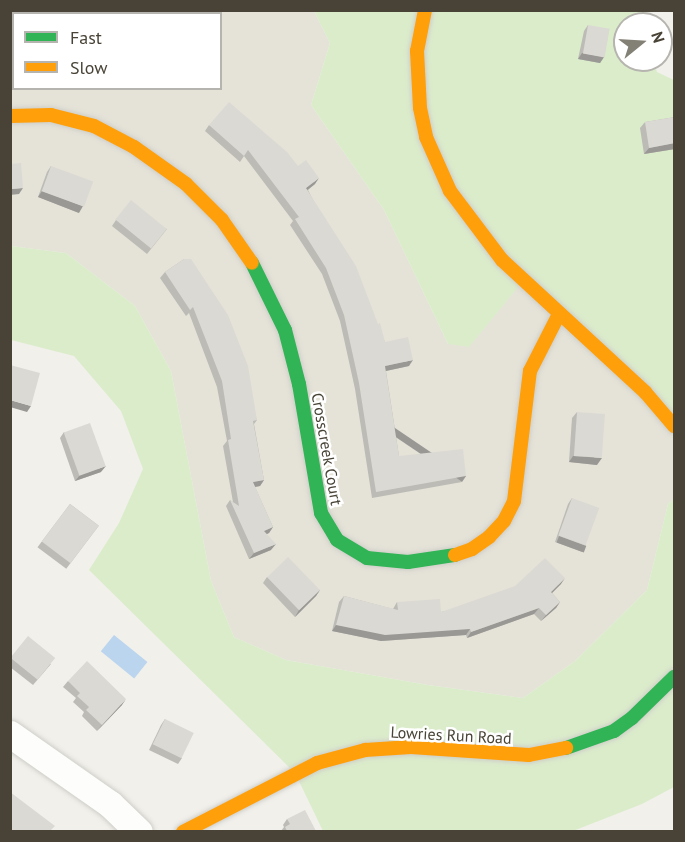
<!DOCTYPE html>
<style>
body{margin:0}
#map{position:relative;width:685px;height:842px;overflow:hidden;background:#f1f0eb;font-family:"PT Sans",sans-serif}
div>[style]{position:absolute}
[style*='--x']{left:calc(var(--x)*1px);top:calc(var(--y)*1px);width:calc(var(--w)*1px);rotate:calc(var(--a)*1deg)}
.residential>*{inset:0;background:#e5e3d8}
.green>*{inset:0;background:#dbeccb}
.water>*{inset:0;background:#bbd5ef;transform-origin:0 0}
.roads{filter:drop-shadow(0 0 2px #cfcec8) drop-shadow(0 0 2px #cfcec8)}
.street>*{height:27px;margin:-13.5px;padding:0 13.5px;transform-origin:13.5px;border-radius:13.5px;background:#fdfdfc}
.fast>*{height:14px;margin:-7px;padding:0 7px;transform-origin:7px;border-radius:7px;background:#30b455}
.slow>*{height:14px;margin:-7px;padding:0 7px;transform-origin:7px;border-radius:7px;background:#ff9f0a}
.wall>*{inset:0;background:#bcbbb5;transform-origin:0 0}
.shaded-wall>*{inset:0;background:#999894;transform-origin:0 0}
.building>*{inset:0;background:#dbd9d3;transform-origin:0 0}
span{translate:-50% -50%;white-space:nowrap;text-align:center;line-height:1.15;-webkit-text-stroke:5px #fff;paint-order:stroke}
.street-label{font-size:16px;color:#484336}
.frame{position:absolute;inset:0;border:12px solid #484336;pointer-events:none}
.legend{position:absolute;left:12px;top:12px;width:210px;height:78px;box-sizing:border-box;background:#fff;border:2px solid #b6b4af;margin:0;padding:8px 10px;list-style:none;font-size:18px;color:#484336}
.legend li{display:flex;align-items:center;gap:12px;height:30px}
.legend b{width:30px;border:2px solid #b6b4af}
.north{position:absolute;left:613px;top:12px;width:60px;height:60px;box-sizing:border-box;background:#fff;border:2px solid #b6b4af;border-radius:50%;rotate:72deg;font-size:16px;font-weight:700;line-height:24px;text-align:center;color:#484336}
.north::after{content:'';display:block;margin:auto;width:21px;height:27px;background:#838075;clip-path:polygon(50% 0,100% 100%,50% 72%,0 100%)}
</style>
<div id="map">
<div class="residential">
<div style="clip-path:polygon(evenodd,11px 11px,314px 11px,330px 43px,311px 105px,384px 210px,448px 344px,523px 281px,674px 426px,674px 499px,668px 504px,647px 590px,575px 661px,523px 698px,428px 685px,286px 660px,234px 637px,211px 581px,171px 371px,135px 306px,66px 253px,11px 246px,11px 11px,14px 14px,220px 14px,220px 88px,14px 88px,14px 14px)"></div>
</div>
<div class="green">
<div style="clip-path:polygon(314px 11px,648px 11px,646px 24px,625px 24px,625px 60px,653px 60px,657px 72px,674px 80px,674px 426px,523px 281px,469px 347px,448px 344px,384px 210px,311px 105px,330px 43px)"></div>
<div style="clip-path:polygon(11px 246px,66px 253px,135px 306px,171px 371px,211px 581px,234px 637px,286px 660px,428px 685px,523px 698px,575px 661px,647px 590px,668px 504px,674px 499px,674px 787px,642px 804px,573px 831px,323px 831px,295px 773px,89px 570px,119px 523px,143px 469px,121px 411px,74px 356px,11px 340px)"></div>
</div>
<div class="water">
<div style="left:114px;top:635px;width:43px;height:21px;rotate:39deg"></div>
</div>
<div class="roads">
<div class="street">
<div style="--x:10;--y:734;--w:122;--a:35"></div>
<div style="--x:110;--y:804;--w:40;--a:44"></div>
</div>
<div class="fast">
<div style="--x:252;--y:263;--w:75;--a:63.8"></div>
<div style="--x:285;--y:330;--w:56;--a:75.5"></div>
<div style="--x:299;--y:384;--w:131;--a:80.3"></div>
<div style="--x:321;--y:513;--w:31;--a:59"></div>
<div style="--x:337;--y:540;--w:35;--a:31"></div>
<div style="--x:367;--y:558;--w:41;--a:5.6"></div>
<div style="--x:408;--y:562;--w:48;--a:-8.5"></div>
<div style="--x:566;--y:748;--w:51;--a:-19.5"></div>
<div style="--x:614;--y:731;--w:22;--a:-36"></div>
<div style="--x:632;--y:718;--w:59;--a:-44.3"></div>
</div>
<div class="slow">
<div style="--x:425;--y:10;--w:42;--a:101"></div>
<div style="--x:417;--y:51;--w:57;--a:87"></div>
<div style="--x:420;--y:108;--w:30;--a:78"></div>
<div style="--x:426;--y:137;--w:59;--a:66"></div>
<div style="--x:450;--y:191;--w:86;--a:53"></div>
<div style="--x:502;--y:260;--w:195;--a:42.7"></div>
<div style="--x:645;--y:392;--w:45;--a:49.5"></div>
<div style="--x:10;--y:116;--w:41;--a:-1.4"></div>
<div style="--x:51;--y:115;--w:44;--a:14.3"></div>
<div style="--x:94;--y:126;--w:45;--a:27.7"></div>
<div style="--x:134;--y:147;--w:64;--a:35.4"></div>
<div style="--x:186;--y:184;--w:51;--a:45"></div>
<div style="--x:222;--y:220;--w:52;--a:55.1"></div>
<div style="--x:455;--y:555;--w:18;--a:-19"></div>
<div style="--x:472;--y:549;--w:21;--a:-35"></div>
<div style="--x:489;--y:537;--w:22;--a:-47"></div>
<div style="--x:504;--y:521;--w:22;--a:-63"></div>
<div style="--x:514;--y:501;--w:131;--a:-83"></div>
<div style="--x:530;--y:371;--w:64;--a:-63"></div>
<div style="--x:183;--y:832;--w:151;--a:-27.2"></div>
<div style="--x:317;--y:763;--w:50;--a:-15.2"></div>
<div style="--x:365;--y:750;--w:46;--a:-3.7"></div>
<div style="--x:411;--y:747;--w:118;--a:3.9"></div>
<div style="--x:529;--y:755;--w:38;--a:-11"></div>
</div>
</div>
<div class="wall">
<div style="clip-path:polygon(588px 25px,604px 57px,600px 63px,578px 59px,584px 31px)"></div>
<div style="clip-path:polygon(675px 117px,675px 149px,644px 154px,640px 128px,645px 122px)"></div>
<div style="clip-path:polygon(209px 125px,298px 166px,315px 184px,308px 190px,385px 342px,409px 366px,386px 371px,399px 456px,466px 476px,462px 482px,372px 498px,355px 389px,340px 321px,322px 274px,290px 225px,293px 221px,244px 156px,240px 162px,205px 131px)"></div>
<div style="clip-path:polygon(51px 166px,79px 213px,38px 197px,47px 172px)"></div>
<div style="clip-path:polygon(116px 220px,167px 229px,147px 254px,112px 226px)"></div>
<div style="clip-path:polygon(184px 259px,257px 420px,254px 424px,264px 480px,260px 486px,255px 487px,273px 527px,269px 533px,266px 534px,271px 550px,249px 559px,226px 506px,230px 500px,233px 502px,223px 446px,227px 441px,217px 387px,189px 313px,186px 316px,160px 278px,165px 272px)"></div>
<div style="clip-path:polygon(577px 412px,597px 465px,569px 462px,572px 418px)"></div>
<div style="clip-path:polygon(64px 432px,101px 472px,75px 481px,60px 438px)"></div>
<div style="clip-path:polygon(572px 498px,586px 546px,582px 552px,555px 542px,568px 504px)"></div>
<div style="left:70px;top:504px;width:36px;height:54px;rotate:37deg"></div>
<div style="clip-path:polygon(267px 577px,320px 590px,316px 596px,295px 617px,263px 583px)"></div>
<div style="clip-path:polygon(561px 584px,552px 593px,560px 602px,556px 608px,541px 621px,534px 614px,467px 638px,466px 635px,381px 641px,332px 631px,339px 602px,344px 596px,393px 609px,397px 602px,441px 612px)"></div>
<div style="clip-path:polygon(10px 657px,51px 664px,33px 685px,10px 667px)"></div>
<div style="clip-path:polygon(68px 681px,122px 705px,97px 731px,82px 716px,84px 712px,73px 702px,76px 698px,63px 687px)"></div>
<div style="clip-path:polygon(165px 719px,182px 758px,178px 764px,149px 750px,161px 725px)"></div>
<div style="clip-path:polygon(287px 819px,316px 831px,281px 831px,284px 827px,283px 825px)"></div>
</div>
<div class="shaded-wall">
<div style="clip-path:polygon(582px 53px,604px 57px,600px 63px,578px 59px)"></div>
<div style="left:10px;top:54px;width:4px;height:6px"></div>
<div style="clip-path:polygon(675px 143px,675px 149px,644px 154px,649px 148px)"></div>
<div style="clip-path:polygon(319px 178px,315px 184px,302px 194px,306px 188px)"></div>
<div style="clip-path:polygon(23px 188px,19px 194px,10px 195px,10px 189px)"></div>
<div style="clip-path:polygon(42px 191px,83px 206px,79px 213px,38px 197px)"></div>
<div style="clip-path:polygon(413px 360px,409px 366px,381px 372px,385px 366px)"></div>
<div style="clip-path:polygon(10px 400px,31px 406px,27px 412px,10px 407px)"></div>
<div style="clip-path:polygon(573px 456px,602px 458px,597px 465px,569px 462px)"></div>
<div style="clip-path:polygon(106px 466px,101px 472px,75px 481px,80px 475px)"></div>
<div style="left:466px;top:476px;width:7px;height:91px;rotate:124deg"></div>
<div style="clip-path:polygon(264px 480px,260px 486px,249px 488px,253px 482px)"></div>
<div style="clip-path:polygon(273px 527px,269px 533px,259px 538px,264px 531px)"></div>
<div style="left:559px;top:536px;width:29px;height:7px;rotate:20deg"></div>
<div style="clip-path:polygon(276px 544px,271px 550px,249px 559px,254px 553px)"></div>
<div style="clip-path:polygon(565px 578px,561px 584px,547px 598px,551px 592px)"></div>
<div style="clip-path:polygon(320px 590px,316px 596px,295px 617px,299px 610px)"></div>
<div style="clip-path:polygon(560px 602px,556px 608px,541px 621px,546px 615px)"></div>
<div style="clip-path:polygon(539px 608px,534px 614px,467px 638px,471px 632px)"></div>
<div style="clip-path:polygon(336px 625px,470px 629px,466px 635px,381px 641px,332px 631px)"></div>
<div style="clip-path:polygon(126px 699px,122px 705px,97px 731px,102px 725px)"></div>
</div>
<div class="building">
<div style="left:10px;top:25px;width:4px;height:29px"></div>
<div style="left:588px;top:25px;width:22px;height:29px;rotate:10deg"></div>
<div style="clip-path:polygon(229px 102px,287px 152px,298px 166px,306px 160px,319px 178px,306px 188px,356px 266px,378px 324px,380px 323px,385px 342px,408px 337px,413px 360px,385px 366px,399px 456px,463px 449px,466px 476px,376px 492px,359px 383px,344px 315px,326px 268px,295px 219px,299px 217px,248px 150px,244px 156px,209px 125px)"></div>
<div style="clip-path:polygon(675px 117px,675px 143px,649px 148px,645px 122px)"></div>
<div style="clip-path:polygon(21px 163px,23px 188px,10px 189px,10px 164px)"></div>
<div style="left:51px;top:166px;width:45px;height:27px;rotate:20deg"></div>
<div style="left:131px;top:200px;width:46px;height:25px;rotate:39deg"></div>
<div style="clip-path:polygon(184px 259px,191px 259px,228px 315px,248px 366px,257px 420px,253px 421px,264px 480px,253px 482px,273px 527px,264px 531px,276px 544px,254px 553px,230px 500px,239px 506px,228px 440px,231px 439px,222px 381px,193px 307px,190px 310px,165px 272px)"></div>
<div style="clip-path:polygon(10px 365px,40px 373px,31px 406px,10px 400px)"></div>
<div style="left:577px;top:412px;width:28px;height:44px;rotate:4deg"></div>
<div style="left:90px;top:423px;width:46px;height:28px;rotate:70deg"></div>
<div style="left:572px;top:498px;width:29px;height:40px;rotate:20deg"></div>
<div style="left:70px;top:504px;width:36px;height:47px;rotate:37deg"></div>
<div style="left:288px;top:557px;width:46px;height:29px;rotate:46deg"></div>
<div style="clip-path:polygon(545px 558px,565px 578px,551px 592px,560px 602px,546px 615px,539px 608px,471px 632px,470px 629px,385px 635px,336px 625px,344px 596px,398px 610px,397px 602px,440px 599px,441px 612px,515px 586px)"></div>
<div style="left:28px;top:636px;width:35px;height:28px;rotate:39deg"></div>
<div style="clip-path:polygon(87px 661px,126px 699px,102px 725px,86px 710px,89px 707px,77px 696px,80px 693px,68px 681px)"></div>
<div style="left:165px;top:719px;width:32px;height:28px;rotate:26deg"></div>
<div style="clip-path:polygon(10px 792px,55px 826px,50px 831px,10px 831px)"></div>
<div style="clip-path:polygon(305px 810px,316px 831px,287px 831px,285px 827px,290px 824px,287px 819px)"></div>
</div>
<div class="street-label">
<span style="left:327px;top:449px;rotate:80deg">Crosscreek Court</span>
<span style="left:451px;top:735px;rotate:3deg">Lowries Run Road</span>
</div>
<div class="frame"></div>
<ul class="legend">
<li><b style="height:8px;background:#30b455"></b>Fast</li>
<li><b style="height:8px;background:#ff9f0a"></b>Slow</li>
</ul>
<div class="north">N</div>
</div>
